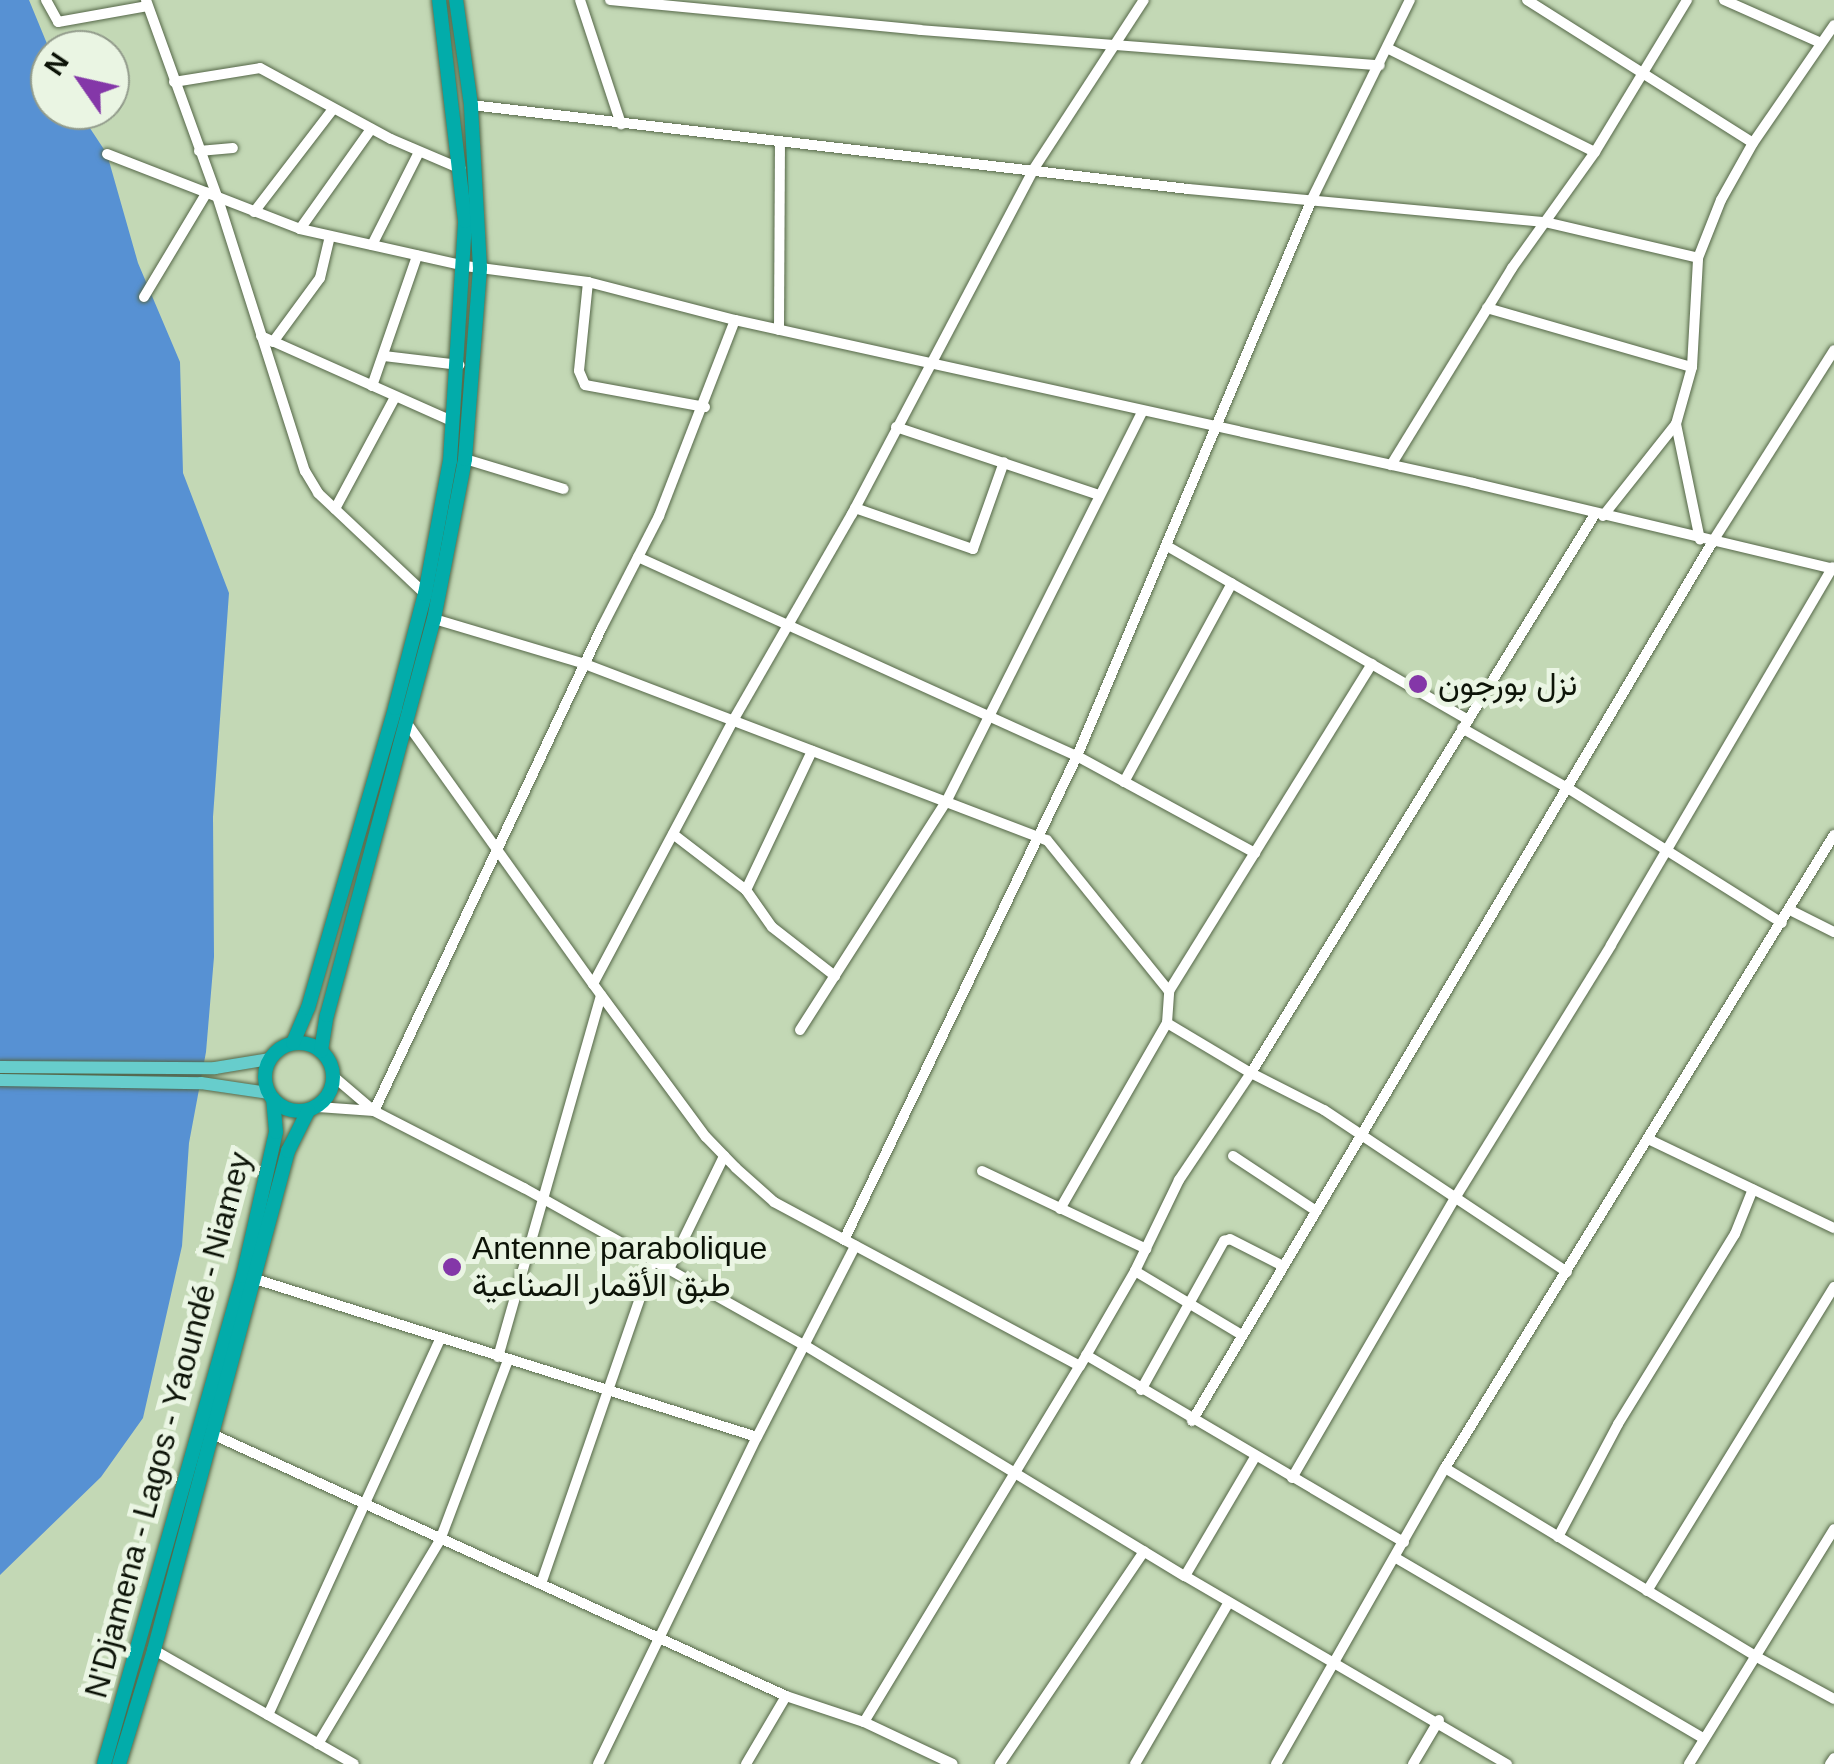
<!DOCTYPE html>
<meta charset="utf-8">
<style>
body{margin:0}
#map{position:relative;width:1834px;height:1764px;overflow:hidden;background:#c3d8b5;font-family:Arial,Vazirmatn,sans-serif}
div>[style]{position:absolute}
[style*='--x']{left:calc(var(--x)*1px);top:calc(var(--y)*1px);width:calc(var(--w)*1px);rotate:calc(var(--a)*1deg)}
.water>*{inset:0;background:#5791d3}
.roads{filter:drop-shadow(0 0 2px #556748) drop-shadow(0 0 2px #556748)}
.minor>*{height:10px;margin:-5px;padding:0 5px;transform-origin:5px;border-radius:5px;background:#fff}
.major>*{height:12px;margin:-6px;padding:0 6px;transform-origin:6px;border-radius:6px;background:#67cdcc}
.highway>*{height:14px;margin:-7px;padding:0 7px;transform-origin:7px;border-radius:7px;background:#02acaa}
.highway>.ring{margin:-7px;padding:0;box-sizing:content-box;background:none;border:14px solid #02acaa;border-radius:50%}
.dots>*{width:28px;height:28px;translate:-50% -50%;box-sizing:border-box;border:5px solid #eaf5e3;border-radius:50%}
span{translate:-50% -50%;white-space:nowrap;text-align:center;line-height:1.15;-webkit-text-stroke:10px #eaf5e3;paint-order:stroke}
.poi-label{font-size:32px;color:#0d1408}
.left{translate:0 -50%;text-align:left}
.street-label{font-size:32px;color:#0d1408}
.north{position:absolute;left:30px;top:30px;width:100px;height:100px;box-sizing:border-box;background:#eaf5e3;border:2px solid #929b8b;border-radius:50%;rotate:304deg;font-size:28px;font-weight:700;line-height:40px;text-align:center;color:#0d1408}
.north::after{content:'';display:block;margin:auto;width:35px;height:45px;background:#8437a8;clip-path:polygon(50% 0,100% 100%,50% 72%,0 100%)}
</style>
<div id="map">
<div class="water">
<div style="clip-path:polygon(0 0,29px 0,50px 51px,50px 110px,78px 110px,107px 154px,138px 263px,180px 362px,183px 473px,229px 593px,213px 817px,214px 957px,206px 1052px,189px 1143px,182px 1246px,143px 1418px,101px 1477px,0 1575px)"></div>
</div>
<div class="roads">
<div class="minor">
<div style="--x:46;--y:0;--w:25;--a:61"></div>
<div style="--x:58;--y:22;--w:91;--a:-10.1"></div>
<div style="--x:146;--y:0;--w:208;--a:70.1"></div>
<div style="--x:217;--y:196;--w:289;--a:72.3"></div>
<div style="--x:305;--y:471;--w:26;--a:59"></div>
<div style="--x:318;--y:493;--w:147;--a:43.3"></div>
<div style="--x:580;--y:0;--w:131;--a:71.7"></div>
<div style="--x:610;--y:0;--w:311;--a:5.5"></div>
<div style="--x:920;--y:30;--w:461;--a:4.4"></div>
<div style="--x:1527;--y:0;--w:267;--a:32.3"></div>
<div style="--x:1724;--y:0;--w:104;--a:23.9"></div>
<div style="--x:1389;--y:49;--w:230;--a:26.6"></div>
<div style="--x:174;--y:82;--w:87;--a:-9.2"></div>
<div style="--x:260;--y:68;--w:149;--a:28.5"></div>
<div style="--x:391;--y:139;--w:76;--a:23.2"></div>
<div style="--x:471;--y:105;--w:722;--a:6.68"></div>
<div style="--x:1188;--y:189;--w:359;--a:5.3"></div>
<div style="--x:1545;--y:222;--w:157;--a:13.2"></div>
<div style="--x:199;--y:151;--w:34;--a:-5"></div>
<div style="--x:107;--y:154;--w:207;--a:21.2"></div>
<div style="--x:300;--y:229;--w:169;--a:12.6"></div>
<div style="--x:465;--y:266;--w:124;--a:7.4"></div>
<div style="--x:588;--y:282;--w:152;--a:14.5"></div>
<div style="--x:735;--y:320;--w:756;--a:12.45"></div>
<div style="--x:1473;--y:483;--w:371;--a:13.4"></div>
<div style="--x:254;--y:212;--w:130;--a:-52.5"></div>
<div style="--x:300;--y:229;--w:123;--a:-54.6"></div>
<div style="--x:372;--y:245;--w:104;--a:-63.2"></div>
<div style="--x:588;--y:282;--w:89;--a:95.8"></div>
<div style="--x:579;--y:371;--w:15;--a:67"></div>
<div style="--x:585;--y:385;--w:122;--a:10.4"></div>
<div style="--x:144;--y:297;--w:122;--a:-59"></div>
<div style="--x:1487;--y:308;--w:213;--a:16.1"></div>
<div style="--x:779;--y:330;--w:188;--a:-89.7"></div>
<div style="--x:261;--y:336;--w:211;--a:24"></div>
<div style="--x:273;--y:342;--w:79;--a:-53.7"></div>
<div style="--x:320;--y:278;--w:43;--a:-76.6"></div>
<div style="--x:384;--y:356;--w:76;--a:6.8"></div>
<div style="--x:372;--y:386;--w:138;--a:-70.9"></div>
<div style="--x:1676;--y:424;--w:118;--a:78.3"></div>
<div style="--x:896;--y:427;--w:214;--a:18.5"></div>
<div style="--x:465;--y:459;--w:103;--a:16.9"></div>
<div style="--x:1391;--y:465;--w:231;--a:-58.4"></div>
<div style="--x:1512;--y:268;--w:143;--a:-54.4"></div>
<div style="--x:1595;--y:152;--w:178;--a:-58.8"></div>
<div style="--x:855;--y:508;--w:125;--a:19.2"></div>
<div style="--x:973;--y:549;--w:92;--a:-70.4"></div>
<div style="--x:335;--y:509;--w:127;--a:-61.8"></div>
<div style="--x:1603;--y:516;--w:117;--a:-51.6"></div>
<div style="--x:1676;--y:424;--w:59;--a:-74.3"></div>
<div style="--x:1692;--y:367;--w:109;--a:-86.8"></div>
<div style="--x:1698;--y:258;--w:62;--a:-68.4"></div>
<div style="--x:1721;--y:200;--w:65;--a:-60.7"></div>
<div style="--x:1753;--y:143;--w:143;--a:-55.5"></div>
<div style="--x:1167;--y:546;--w:348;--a:30"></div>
<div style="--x:638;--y:557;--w:482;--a:24.4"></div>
<div style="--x:1077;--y:756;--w:203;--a:28.6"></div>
<div style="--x:434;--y:619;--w:158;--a:16.6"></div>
<div style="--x:585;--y:664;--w:494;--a:20.9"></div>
<div style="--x:1047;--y:840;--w:194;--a:51.1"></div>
<div style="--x:406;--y:722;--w:322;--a:54.5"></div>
<div style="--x:593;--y:984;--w:190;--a:53.6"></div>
<div style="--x:706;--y:1137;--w:43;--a:45.9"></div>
<div style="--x:736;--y:1168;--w:51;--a:41.8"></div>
<div style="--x:774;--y:1202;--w:347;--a:28.2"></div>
<div style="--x:1462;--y:728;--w:120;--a:29.6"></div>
<div style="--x:1566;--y:787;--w:255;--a:32.2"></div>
<div style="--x:1124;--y:782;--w:226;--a:-61.5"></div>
<div style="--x:673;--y:834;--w:92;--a:37.5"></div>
<div style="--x:746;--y:890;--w:45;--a:54.9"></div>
<div style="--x:772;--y:927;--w:80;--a:37.9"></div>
<div style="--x:746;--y:890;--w:154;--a:-64.6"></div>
<div style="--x:1790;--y:910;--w:49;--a:26.6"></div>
<div style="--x:593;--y:984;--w:300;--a:-62"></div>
<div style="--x:734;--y:719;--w:237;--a:-60.1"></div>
<div style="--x:852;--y:514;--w:389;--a:-62.2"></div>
<div style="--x:1033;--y:170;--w:203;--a:-56.9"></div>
<div style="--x:1167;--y:1023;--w:98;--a:30.8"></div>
<div style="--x:1251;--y:1073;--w:82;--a:26.9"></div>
<div style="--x:1324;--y:1110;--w:292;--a:33.7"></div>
<div style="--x:800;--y:1030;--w:271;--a:-57.4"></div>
<div style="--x:946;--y:802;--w:436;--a:-63.3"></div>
<div style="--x:333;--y:1076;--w:54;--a:40.5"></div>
<div style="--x:318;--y:1107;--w:56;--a:4.1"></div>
<div style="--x:374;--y:1111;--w:169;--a:27.2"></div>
<div style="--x:524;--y:1188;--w:323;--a:29.3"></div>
<div style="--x:806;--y:1346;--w:443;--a:31.3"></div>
<div style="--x:1185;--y:1576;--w:373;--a:30.3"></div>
<div style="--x:374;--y:1111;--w:535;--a:-64.78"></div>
<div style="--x:602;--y:627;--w:125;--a:-62.8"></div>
<div style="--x:659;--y:516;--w:210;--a:-68.8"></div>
<div style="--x:1650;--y:1140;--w:204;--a:25.6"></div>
<div style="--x:1233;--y:1156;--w:100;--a:33.5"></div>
<div style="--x:982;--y:1171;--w:182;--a:25.4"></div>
<div style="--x:1060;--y:1209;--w:215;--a:-60.1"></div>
<div style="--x:1167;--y:1023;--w:32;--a:-86"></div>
<div style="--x:1169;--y:991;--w:385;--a:-58.2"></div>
<div style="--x:844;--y:1240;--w:537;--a:-64.29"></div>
<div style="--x:1077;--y:756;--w:605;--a:-67.12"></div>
<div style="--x:1312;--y:199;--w:222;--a:-63.8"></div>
<div style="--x:669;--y:1269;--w:126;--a:-64"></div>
<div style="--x:1135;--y:1271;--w:125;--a:30.9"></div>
<div style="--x:255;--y:1279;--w:526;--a:17.47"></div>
<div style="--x:757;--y:1437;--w:215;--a:-62.8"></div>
<div style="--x:1086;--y:1355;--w:369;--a:30.5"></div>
<div style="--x:498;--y:1357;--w:376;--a:-74.1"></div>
<div style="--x:1141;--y:1390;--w:171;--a:-60.9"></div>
<div style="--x:1224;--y:1241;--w:6;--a:-18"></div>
<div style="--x:1230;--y:1239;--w:59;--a:27"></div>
<div style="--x:1192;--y:1421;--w:1023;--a:-59.37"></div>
<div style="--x:1713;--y:541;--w:226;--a:-57.6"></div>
<div style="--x:212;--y:1434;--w:631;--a:24.53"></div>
<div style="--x:786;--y:1696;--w:82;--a:18.4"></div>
<div style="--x:864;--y:1722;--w:98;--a:25.3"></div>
<div style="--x:1445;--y:1468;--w:363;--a:31.2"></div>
<div style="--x:1755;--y:1656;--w:90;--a:28.6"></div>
<div style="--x:1292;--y:1478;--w:324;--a:-59.8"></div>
<div style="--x:1455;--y:1198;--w:297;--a:-58.3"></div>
<div style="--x:1611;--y:945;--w:438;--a:-59.6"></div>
<div style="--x:1558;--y:1537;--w:128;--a:-62"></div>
<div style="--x:1618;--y:1424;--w:223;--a:-58.4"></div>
<div style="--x:1735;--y:1234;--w:48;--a:-68.2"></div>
<div style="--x:1396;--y:1558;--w:357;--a:30.4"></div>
<div style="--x:1185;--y:1576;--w:138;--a:-59.5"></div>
<div style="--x:541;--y:1584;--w:343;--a:-70.9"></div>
<div style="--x:1647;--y:1591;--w:357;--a:-58.4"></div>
<div style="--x:154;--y:1650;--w:230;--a:29.7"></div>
<div style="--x:268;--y:1715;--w:413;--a:-65.4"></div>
<div style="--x:864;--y:1722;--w:416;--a:-58.8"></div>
<div style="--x:1080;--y:1366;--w:110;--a:-59.9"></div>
<div style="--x:1135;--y:1271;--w:101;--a:-64.2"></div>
<div style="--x:1179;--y:1180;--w:129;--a:-56.1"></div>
<div style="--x:1251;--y:1073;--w:656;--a:-58.39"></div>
<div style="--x:318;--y:1744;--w:238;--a:-59.1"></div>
<div style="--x:440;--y:1540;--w:192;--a:-69.3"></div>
<div style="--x:598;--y:1764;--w:364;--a:-64.1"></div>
<div style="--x:746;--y:1764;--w:79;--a:-59.5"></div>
<div style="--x:1000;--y:1764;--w:257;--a:-55.9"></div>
<div style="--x:1135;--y:1764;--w:187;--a:-59.9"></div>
<div style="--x:1276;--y:1764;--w:341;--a:-60.3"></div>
<div style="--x:1445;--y:1468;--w:743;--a:-58.43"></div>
<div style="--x:1413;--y:1764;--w:51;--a:-59.4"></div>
<div style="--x:1689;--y:1764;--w:276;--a:-58.3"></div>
<div style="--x:1830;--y:1764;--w:7;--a:-56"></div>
</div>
<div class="major">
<div style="--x:0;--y:1067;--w:215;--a:0.3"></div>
<div style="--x:215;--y:1068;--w:56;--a:-9.3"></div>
<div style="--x:0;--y:1080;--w:201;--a:0.9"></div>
<div style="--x:201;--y:1083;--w:69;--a:8.4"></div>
</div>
<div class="highway">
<div class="ring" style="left:265px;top:1043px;width:54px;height:54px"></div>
<div style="--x:293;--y:1043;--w:38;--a:-67"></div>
<div style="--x:308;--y:1008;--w:312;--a:-73.8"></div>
<div style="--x:395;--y:708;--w:118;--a:-75.3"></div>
<div style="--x:425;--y:594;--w:135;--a:-79.4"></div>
<div style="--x:450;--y:461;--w:240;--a:-86.4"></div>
<div style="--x:465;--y:221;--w:223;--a:-96.7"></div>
<div style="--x:321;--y:1051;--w:36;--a:-81"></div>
<div style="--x:327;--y:1015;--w:410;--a:-74.9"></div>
<div style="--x:434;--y:619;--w:163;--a:-79"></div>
<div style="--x:465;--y:459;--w:192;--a:-85.5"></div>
<div style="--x:480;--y:268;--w:163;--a:-93.2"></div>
<div style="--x:471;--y:105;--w:106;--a:-98.1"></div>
<div style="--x:104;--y:1764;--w:507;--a:-74.1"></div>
<div style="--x:243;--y:1276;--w:148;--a:-77.1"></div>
<div style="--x:276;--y:1132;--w:33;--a:-95"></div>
<div style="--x:119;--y:1764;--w:119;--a:-72.9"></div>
<div style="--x:154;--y:1650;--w:517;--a:-74.97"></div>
<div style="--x:288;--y:1151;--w:45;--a:-63.4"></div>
</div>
</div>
<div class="dots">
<div style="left:1418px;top:684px;background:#8437a8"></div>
<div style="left:452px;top:1267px;background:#8437a8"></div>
</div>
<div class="poi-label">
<span class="left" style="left:1438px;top:684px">نزل بورجون</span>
<span class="left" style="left:472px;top:1267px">Antenne parabolique<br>طبق الأقمار الصناعية</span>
</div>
<div class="street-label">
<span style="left:168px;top:1425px;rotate:-75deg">N'Djamena - Lagos - Yaoundé - Niamey</span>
</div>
<div class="north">N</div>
</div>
